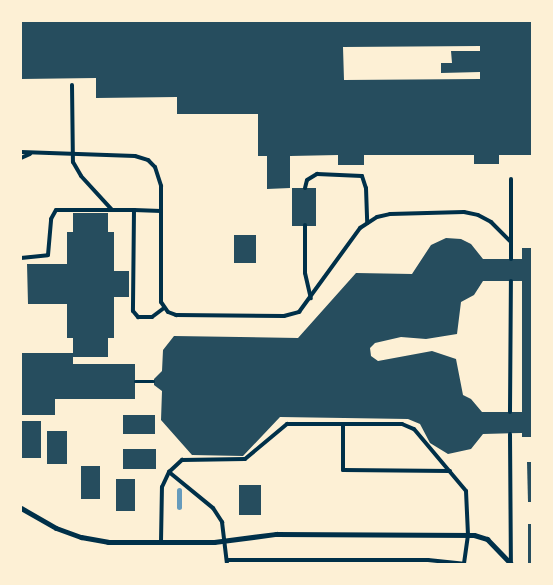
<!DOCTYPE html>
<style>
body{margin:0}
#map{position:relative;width:553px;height:585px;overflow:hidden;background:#fdf0d5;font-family:"Exo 2",sans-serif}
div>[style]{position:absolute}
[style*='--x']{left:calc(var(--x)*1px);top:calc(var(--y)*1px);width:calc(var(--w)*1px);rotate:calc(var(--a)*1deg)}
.stream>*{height:5px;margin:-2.5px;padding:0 2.5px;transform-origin:2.5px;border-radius:2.5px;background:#669bbc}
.building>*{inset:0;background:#264d5e;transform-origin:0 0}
.path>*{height:3px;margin:-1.5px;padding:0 1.5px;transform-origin:1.5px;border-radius:1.5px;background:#003049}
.service>*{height:4px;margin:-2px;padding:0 2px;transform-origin:2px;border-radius:2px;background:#003049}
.minor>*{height:5px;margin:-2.5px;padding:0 2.5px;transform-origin:2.5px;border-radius:2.5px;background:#003049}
span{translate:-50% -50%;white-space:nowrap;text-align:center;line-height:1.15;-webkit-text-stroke:5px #fdf0d5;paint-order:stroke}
.frame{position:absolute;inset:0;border:22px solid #fdf0d5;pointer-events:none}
</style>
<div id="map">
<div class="stream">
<div style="--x:179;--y:507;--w:17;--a:-90"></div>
</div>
<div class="building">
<div style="clip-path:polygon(evenodd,21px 21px,531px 21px,532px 155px,499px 155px,499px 164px,474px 164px,474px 155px,364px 155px,364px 165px,338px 165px,338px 155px,290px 156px,290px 188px,267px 189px,267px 156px,258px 156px,258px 114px,177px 114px,177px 97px,96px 98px,96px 78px,21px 79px,21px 21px,480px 46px,480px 51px,451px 51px,452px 63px,441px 63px,441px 73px,480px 72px,480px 79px,344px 80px,343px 47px,480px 46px)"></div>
<div style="left:292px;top:188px;width:24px;height:38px"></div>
<div style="clip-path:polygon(73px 213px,108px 213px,108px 232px,114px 232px,114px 271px,129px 271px,129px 297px,114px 297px,114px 338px,108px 338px,108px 357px,73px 357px,73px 364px,135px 364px,135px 399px,55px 399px,55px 415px,21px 415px,21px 353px,73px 353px,73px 338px,67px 338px,67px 304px,28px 304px,27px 264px,67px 264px,67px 232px,73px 232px)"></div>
<div style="left:234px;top:235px;width:22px;height:28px"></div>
<div style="clip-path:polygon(evenodd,446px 238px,461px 239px,471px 244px,483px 259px,522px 259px,522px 248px,532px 248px,532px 437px,522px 437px,522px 433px,483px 434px,471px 449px,448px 454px,430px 443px,420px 424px,408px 419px,280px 417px,243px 456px,192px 455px,161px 420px,162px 391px,154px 385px,154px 379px,162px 371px,163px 350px,174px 336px,298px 338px,356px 273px,412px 274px,431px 245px,446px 238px,483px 281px,522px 281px,522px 412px,482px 412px,471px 399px,463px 395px,456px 359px,432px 351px,378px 361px,371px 356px,370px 348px,375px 343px,401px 337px,426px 339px,457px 334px,461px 302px,474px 295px,483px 281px)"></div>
<div style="left:123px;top:415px;width:32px;height:19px"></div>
<div style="left:21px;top:421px;width:20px;height:37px"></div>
<div style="left:47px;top:431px;width:20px;height:33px"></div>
<div style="left:123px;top:449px;width:33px;height:20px"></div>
<div style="clip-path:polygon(527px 462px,532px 462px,532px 502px,528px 502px)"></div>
<div style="left:81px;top:466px;width:19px;height:33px"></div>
<div style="left:116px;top:479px;width:19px;height:32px"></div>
<div style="left:239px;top:485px;width:22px;height:30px"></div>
<div style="left:528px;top:524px;width:4px;height:40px"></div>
</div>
<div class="path">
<div style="--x:135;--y:381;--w:18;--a:0"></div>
</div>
<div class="service">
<div style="--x:72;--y:85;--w:77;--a:89.3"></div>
<div style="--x:73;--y:162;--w:16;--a:60"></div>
<div style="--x:81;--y:176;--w:46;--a:47.6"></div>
<div style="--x:21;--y:152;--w:114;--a:2"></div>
<div style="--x:135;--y:156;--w:14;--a:17"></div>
<div style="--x:148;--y:160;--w:10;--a:45"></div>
<div style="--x:155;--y:167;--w:20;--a:72"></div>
<div style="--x:161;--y:186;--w:116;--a:90"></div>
<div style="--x:161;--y:302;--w:12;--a:55"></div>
<div style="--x:168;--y:312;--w:9;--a:21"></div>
<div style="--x:176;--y:315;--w:108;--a:0.5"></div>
<div style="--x:284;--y:316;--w:16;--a:-15"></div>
<div style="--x:299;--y:312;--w:104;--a:-54"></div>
<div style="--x:360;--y:228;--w:20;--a:-33"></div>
<div style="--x:377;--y:217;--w:13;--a:-13"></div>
<div style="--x:390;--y:214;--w:74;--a:-1.5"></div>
<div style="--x:464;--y:212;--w:14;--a:12"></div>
<div style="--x:478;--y:215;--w:15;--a:28"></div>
<div style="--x:491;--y:222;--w:28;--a:45"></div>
<div style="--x:21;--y:158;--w:10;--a:-24"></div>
<div style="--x:305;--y:188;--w:8;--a:-76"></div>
<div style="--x:307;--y:180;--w:12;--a:-31"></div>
<div style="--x:317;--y:174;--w:45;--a:2.5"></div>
<div style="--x:362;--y:176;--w:13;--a:72"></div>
<div style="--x:366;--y:188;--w:35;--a:88"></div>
<div style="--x:134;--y:210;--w:27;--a:2"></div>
<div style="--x:305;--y:225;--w:48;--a:90"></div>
<div style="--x:305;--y:273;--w:26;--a:77"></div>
<div style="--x:21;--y:258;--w:27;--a:-6"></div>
<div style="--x:48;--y:255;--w:36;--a:-85"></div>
<div style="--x:51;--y:219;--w:10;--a:-61"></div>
<div style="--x:56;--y:210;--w:78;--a:0"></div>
<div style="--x:134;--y:210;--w:101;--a:90.6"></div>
<div style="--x:133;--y:311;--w:8;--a:50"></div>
<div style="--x:138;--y:317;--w:14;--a:0"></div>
<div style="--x:152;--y:317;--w:15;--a:-37"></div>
<div style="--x:511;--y:259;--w:80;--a:-90"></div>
<div style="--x:510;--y:412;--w:131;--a:-89.6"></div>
<div style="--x:343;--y:424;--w:46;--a:90"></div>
<div style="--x:343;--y:470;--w:107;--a:0.5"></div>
<div style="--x:510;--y:434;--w:128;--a:89.6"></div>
<div style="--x:169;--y:472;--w:57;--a:39.3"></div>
<div style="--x:213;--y:508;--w:17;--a:57"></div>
<div style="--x:222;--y:522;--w:42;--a:83.2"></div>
<div style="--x:161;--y:542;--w:55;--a:-89"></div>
<div style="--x:162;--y:487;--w:17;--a:-65"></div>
<div style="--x:169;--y:472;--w:18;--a:-43"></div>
<div style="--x:182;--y:460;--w:63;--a:-0.9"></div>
<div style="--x:245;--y:459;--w:55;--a:-39.8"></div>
<div style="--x:287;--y:424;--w:115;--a:0"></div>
<div style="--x:402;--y:424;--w:13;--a:23"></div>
<div style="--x:414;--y:429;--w:81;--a:50"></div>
<div style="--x:466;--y:491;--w:44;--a:87.4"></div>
<div style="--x:468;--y:535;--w:28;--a:98"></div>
<div style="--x:227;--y:560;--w:201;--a:0"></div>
<div style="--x:428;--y:560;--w:36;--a:6"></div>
</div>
<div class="minor">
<div style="--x:21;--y:508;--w:40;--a:29.7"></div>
<div style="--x:56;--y:528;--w:27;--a:20"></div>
<div style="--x:81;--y:537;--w:27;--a:10"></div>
<div style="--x:108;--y:542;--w:106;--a:0"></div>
<div style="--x:214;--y:542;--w:63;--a:-7.4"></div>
<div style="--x:276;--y:534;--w:198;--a:0.3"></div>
<div style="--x:474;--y:535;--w:14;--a:17"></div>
<div style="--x:487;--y:539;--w:35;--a:46"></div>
</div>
<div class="frame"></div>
</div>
